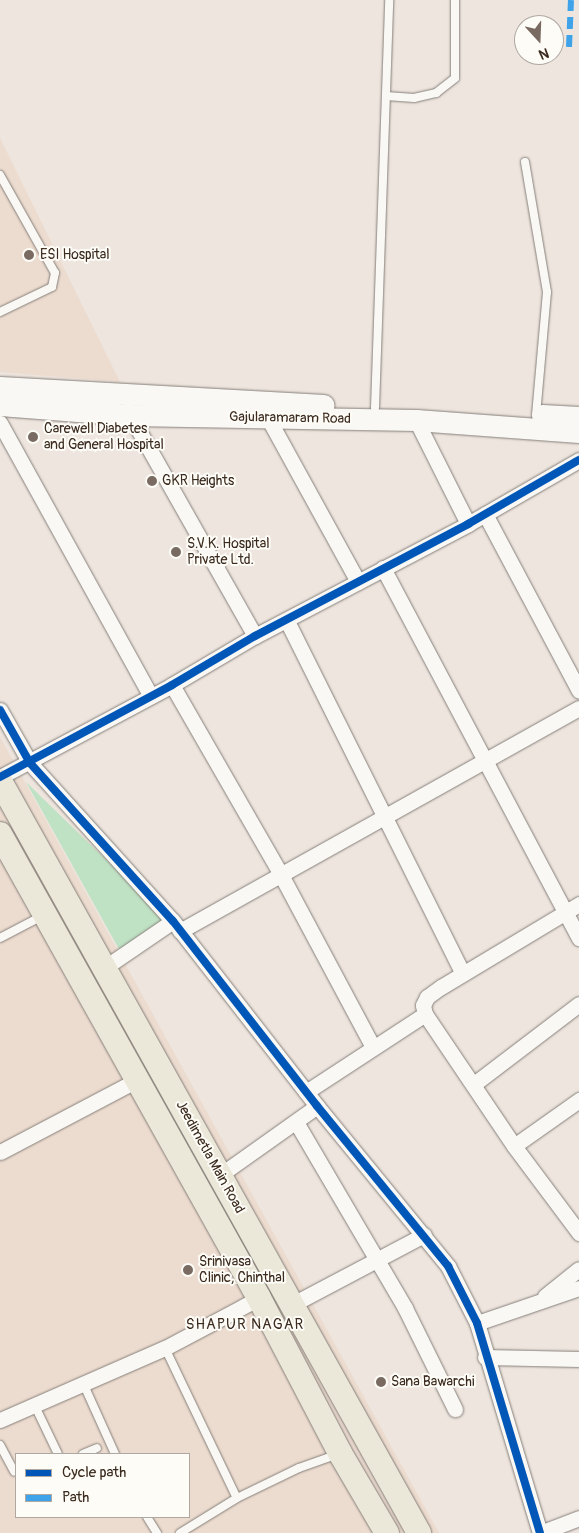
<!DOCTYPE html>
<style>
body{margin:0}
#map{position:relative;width:579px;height:1533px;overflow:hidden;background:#ede5de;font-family:Pangolin,sans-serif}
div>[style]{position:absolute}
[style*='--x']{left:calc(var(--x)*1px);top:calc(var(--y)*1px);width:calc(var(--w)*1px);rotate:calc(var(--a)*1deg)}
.built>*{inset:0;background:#ecdccf}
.green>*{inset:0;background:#bfe2c4}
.roads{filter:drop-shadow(0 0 1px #867f79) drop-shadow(0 0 1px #867f79)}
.lane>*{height:8px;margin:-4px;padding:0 4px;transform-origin:4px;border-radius:4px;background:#f9f8f5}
.street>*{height:15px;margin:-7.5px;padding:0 7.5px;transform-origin:7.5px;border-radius:7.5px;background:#f9f8f5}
.secondary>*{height:21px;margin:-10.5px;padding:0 10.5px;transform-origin:10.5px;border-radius:10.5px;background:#f9f8f5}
.primary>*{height:24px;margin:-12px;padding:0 12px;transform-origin:12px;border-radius:12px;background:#ebe7d9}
.quiet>*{height:6px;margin-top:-3px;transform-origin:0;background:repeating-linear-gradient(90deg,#3fa3ea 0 12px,transparent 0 18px)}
.cycleway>*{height:8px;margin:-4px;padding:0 4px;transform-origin:4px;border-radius:4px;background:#0057b8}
.dots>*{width:14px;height:14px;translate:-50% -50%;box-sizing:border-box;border:2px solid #fdfcf7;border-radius:50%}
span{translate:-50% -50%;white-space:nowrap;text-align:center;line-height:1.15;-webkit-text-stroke:4px #fdfcf7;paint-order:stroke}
.poi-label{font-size:14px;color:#3b2a1e}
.left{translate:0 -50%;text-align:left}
.street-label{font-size:14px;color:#3b2a1e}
.neighbourhood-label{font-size:15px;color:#3b2a1e;letter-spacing:1px}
.legend{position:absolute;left:15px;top:1453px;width:175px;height:65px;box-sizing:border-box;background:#fdfcf7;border:1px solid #afa8a0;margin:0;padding:6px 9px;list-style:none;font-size:15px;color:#3b2a1e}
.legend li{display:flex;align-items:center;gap:10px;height:25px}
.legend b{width:25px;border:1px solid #afa8a0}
.north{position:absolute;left:514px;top:15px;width:50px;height:50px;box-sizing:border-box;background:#fdfcf7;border:1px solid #afa8a0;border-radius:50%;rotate:160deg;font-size:14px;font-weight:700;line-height:20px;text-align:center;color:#3b2a1e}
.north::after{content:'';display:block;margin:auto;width:18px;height:22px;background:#796b61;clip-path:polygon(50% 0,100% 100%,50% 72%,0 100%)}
</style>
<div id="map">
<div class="built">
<div style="clip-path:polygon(0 138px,120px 382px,0 372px)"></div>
<div style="clip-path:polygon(evenodd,0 737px,439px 1533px,0 1533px,0 737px,16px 1454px,189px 1454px,189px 1517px,16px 1517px,16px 1454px)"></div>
</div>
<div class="green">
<div style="clip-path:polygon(26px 782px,167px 919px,120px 951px)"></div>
</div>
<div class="roads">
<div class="lane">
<div style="--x:386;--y:96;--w:28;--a:4"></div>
<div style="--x:414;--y:98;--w:23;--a:-13"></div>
<div style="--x:436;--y:93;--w:24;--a:-38"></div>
<div style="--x:455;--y:78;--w:78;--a:-90"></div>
<div style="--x:525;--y:162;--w:132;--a:80.4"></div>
<div style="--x:547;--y:292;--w:123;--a:95.1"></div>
<div style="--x:0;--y:175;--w:112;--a:60.7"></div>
<div style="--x:55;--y:273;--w:14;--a:102"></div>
<div style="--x:52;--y:287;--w:58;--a:154.3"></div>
<div style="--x:375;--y:408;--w:408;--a:-88"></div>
<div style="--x:0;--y:938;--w:47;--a:-27.6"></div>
<div style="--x:165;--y:1348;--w:166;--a:64.4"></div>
<div style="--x:237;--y:1498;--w:67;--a:148.4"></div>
<div style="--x:83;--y:1383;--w:78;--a:65.7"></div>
<div style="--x:34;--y:1404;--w:55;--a:64.4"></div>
<div style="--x:0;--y:1445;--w:30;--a:62"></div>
<div style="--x:83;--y:1454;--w:15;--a:-23"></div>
<div style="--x:237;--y:1498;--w:69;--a:-25.8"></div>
<div style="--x:299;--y:1468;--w:41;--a:-19.7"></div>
<div style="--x:147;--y:1517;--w:19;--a:58"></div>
</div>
<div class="street">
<div style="--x:130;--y:415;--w:254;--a:60.5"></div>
<div style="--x:268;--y:418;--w:187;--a:61.2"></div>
<div style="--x:416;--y:420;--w:116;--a:63.4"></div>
<div style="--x:0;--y:423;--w:312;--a:61.1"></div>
<div style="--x:485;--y:514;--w:200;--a:62"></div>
<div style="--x:383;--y:568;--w:419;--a:62.1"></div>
<div style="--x:287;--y:621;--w:394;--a:63.5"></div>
<div style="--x:172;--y:685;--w:217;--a:60.1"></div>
<div style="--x:280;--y:873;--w:197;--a:61.9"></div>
<div style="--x:0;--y:710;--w:61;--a:60.5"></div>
<div style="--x:30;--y:763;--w:213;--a:47.9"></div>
<div style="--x:173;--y:921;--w:234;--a:52.1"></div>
<div style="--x:317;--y:1106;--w:207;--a:50.7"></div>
<div style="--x:448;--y:1266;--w:64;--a:63"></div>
<div style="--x:477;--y:1323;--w:219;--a:73.3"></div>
<div style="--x:0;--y:777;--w:195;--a:-28.1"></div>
<div style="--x:172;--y:685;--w:96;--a:-30.6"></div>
<div style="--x:255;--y:636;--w:241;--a:-27.7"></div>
<div style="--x:468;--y:524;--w:128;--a:-30"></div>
<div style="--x:180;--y:931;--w:457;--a:-29.2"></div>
<div style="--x:104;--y:968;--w:83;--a:-34.3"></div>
<div style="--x:425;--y:1014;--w:159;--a:56"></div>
<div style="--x:514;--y:1146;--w:109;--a:53.2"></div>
<div style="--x:474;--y:1084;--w:132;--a:-37.3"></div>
<div style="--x:306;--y:1092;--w:142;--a:-33.2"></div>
<div style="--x:425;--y:1014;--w:9;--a:-103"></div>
<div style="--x:423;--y:1005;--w:9;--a:-63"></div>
<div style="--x:427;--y:997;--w:17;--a:-36"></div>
<div style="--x:441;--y:987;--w:161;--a:-31"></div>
<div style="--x:296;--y:1122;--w:216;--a:59.6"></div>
<div style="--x:405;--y:1308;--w:113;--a:63.7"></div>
<div style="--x:514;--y:1146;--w:80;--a:-35.3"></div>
<div style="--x:0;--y:1152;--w:155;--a:-27.7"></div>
<div style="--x:220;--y:1175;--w:119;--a:-35.4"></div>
<div style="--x:545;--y:1296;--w:43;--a:-38.5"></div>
<div style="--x:293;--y:1304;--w:148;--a:-27.8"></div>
<div style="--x:477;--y:1323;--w:108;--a:-18.9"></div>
<div style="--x:485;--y:1357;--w:94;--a:1.2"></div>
<div style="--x:0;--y:1420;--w:180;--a:-23.6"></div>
<div style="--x:165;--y:1348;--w:106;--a:-28"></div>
<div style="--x:540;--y:1533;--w:42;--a:-21"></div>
</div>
<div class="secondary">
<div style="--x:0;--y:387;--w:324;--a:3.2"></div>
<div style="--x:0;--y:405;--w:130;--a:4.4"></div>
<div style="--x:130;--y:415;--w:286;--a:1"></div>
<div style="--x:416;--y:420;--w:163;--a:4.2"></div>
<div style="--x:542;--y:415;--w:37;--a:3"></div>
</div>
<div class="primary">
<div style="--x:0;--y:781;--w:861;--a:60.87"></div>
<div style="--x:0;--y:834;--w:531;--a:60.83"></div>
<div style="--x:259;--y:1298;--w:175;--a:62.4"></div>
<div style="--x:340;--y:1453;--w:93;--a:59.6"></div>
</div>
</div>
<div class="quiet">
<div style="--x:569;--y:47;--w:47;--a:-87.6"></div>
</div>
<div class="cycleway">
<div style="--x:0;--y:710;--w:61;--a:60.5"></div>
<div style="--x:30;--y:763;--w:213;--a:47.9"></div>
<div style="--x:173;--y:921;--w:234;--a:52.1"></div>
<div style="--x:317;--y:1106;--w:207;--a:50.7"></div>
<div style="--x:448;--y:1266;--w:64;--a:63"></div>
<div style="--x:477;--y:1323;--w:219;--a:73.3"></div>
<div style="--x:0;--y:777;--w:195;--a:-28.1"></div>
<div style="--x:172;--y:685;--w:96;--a:-30.6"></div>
<div style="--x:255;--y:636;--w:241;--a:-27.7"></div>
<div style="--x:468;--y:524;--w:128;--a:-30"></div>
</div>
<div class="dots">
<div style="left:29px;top:255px;background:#796b61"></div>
<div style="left:33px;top:437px;background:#796b61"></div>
<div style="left:152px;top:481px;background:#796b61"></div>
<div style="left:176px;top:552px;background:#796b61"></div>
<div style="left:188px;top:1270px;background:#796b61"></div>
<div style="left:381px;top:1382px;background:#796b61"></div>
</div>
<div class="poi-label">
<span class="left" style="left:40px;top:255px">ESI Hospital</span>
<span class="left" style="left:44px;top:437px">Carewell Diabetes<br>and General Hospital</span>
<span class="left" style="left:162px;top:481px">GKR Heights</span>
<span class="left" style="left:187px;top:552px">S.V.K. Hospital<br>Private Ltd.</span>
<span class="left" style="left:199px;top:1270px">Srinivasa<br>Clinic, Chinthal</span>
<span class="left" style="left:391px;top:1382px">Sana Bawarchi</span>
</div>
<div class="street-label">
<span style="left:290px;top:418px;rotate:1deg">Gajularamaram Road</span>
<span style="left:210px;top:1157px;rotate:61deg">Jeedimetla Main Road</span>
</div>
<div class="neighbourhood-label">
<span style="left:245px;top:1325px">SHAPUR NAGAR</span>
</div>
<ul class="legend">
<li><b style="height:6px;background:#0057b8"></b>Cycle path</li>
<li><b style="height:6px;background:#3fa3ea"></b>Path</li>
</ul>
<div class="north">N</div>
</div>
